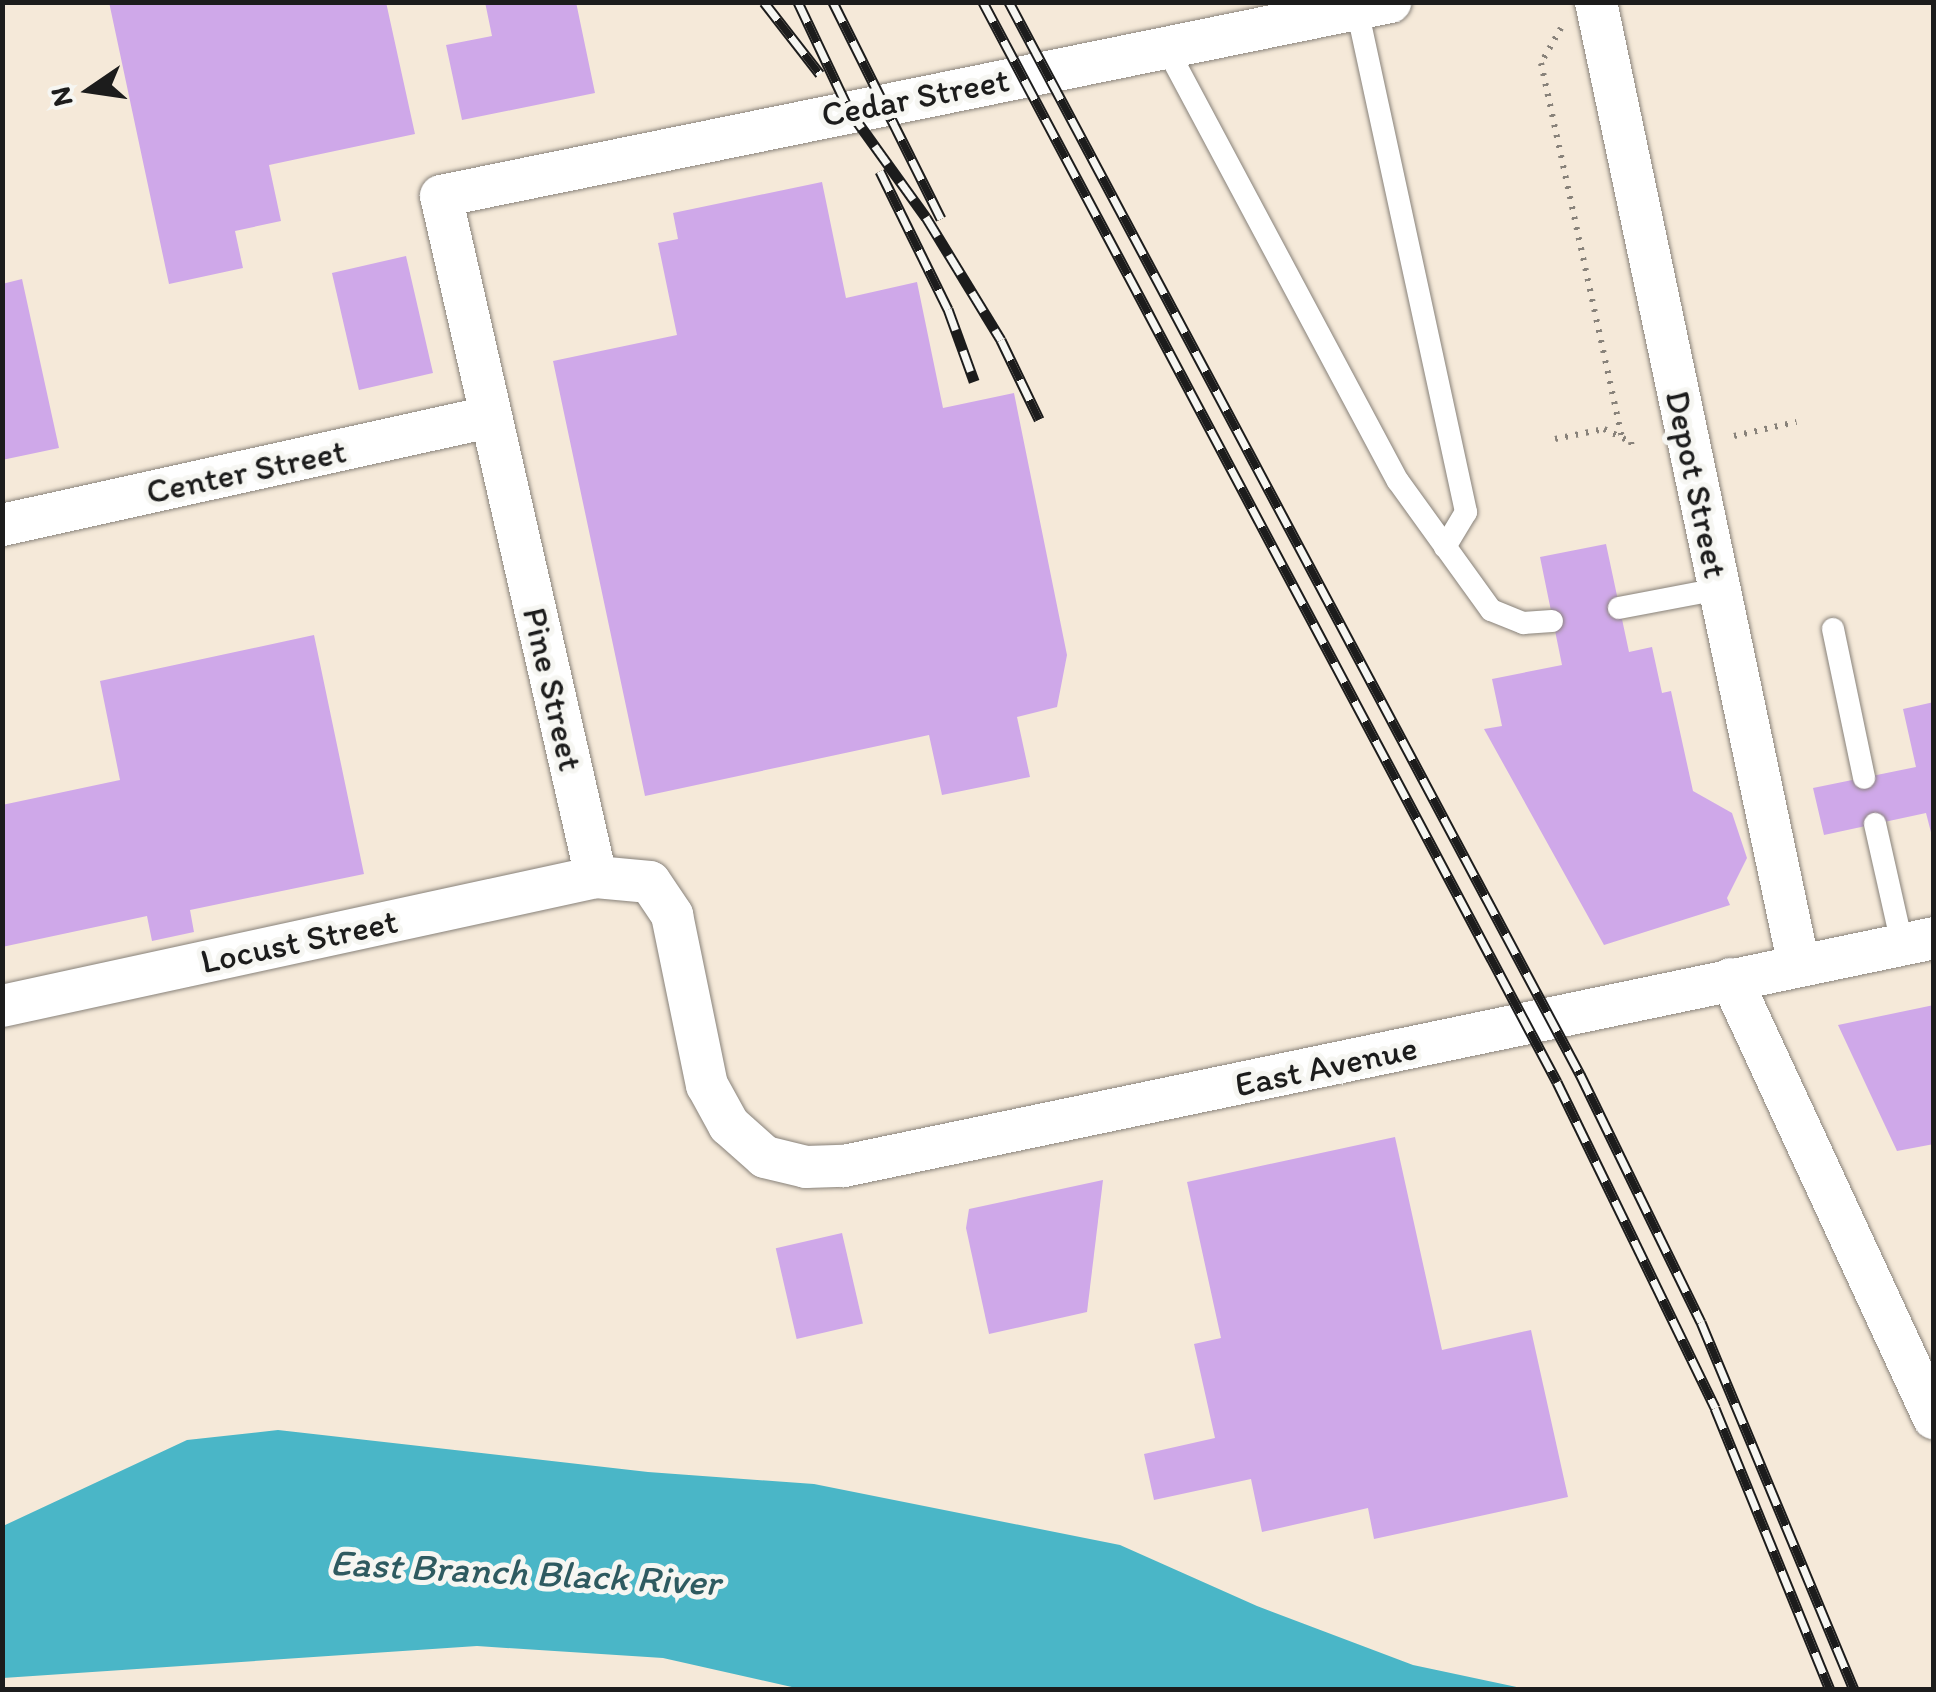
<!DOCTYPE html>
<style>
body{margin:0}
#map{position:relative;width:1936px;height:1692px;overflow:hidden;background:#f5e9d9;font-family:Itim,sans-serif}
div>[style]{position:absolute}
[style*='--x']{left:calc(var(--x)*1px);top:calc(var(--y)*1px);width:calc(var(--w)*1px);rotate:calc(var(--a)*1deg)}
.water>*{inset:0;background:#4ab6c7}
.building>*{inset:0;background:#cfa8e9;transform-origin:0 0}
.path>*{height:6px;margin-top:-3px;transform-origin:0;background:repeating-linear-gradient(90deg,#88827a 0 2.5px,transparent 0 10.5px)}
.roads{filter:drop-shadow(0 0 2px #88827a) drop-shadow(0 0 2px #88827a)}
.service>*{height:22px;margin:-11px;padding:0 11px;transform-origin:11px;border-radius:11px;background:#fff}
.minor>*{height:42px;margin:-21px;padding:0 21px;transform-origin:21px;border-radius:21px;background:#fff}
.rail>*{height:11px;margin-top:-5.5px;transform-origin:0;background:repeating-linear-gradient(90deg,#f6f6f2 0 22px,#1c1c1c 0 44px);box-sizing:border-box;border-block:2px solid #1c1c1c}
span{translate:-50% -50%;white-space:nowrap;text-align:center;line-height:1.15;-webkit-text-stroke:10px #f6f6f2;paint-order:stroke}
.street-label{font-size:35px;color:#1c1c1c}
.water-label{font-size:38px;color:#2e5a60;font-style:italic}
.frame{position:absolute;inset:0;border:5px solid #1c1c1c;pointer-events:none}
.north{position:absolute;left:40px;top:40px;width:100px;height:100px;-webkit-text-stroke:8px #f6f6f2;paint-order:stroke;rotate:257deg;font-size:28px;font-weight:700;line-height:40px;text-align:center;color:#1c1c1c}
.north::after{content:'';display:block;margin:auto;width:35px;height:45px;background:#1c1c1c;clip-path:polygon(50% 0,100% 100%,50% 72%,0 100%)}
</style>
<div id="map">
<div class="water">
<div style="clip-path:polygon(278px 1430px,648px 1472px,814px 1484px,1120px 1545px,1257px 1606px,1413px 1665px,1526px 1689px,805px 1690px,663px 1658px,477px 1646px,3px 1678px,3px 1526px,187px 1440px)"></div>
</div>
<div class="building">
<div style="clip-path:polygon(109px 2px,386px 2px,415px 134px,269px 165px,281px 221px,235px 231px,243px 268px,169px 284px)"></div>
<div style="clip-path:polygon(485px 2px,576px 2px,595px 93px,462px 120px,446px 45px,492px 36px)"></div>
<div style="clip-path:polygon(822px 182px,846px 298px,917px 282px,943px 408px,1014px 393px,1067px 655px,1057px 707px,1017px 717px,1030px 777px,942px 795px,929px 735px,645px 796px,553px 361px,677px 335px,658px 243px,678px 239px,673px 213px)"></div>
<div style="left:406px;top:256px;width:120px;height:76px;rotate:77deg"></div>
<div style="clip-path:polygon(22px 279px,59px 448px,2px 460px,2px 284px)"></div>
<div style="clip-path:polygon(1606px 544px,1629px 652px,1652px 647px,1662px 693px,1671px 691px,1693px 791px,1732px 813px,1747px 858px,1727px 898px,1730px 905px,1604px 945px,1484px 729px,1502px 726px,1492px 679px,1562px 665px,1540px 557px)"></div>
<div style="clip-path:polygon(314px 635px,364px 874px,190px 910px,194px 932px,152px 941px,147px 916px,2px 947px,2px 805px,120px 780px,100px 681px)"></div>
<div style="clip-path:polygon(1934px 702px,1934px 844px,1926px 813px,1824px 835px,1813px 788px,1916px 767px,1903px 709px)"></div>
<div style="clip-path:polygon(1934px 1005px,1934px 1144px,1897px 1151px,1838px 1025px)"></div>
<div style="clip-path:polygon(1395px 1137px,1442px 1350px,1531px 1330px,1568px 1497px,1374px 1539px,1368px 1508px,1262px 1532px,1251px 1479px,1154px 1500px,1144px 1454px,1215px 1438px,1194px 1344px,1221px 1338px,1187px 1182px)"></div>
<div style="clip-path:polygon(1103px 1180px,1087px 1312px,989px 1334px,966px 1228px,969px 1209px)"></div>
<div style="left:842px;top:1233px;width:93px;height:68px;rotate:77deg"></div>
</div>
<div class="path">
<div style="--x:1561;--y:28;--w:40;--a:119.7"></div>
<div style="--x:1541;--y:63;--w:383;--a:77.8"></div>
<div style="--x:1734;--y:436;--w:64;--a:-12.7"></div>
<div style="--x:1555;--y:439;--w:50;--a:-11.5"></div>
<div style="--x:1604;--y:429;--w:30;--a:26"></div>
<div style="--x:1631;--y:442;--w:10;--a:79"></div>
</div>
<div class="roads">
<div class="service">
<div style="--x:1357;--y:9;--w:515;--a:77.77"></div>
<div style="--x:1466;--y:512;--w:41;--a:121"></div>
<div style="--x:1166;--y:47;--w:492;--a:61.9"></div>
<div style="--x:1398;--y:481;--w:159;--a:54.2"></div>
<div style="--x:1491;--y:610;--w:35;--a:22"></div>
<div style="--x:1523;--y:623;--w:29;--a:-4"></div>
<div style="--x:1619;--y:608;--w:102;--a:-10.8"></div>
<div style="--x:1833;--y:629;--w:152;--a:78.2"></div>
<div style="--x:1875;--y:824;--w:123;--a:77.3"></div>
</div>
<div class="minor">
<div style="--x:1596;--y:2;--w:985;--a:78.11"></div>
<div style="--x:2;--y:525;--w:500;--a:-12.5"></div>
<div style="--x:596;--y:877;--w:698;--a:-102.82"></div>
<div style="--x:441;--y:196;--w:969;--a:-11.55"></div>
<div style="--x:1731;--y:979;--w:484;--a:65.2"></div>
<div style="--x:2;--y:1006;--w:608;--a:-12.25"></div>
<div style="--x:596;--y:877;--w:54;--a:5.3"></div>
<div style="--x:650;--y:882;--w:40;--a:56"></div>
<div style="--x:672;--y:915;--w:174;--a:78.4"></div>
<div style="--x:707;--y:1085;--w:46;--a:61.2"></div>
<div style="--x:729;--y:1125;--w:48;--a:41.6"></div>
<div style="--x:765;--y:1157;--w:42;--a:13.7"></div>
<div style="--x:806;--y:1167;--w:38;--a:-2"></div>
<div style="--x:844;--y:1166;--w:1114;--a:-11.81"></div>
</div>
</div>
<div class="rail">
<div style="--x:764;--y:2;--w:91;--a:52.1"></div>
<div style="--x:798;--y:2;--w:119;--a:64.7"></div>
<div style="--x:849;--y:110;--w:132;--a:54.3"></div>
<div style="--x:926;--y:217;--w:144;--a:58.6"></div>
<div style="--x:1001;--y:340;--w:88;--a:64.3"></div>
<div style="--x:833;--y:2;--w:242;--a:63.5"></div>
<div style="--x:983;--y:2;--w:1223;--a:62.01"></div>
<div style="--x:1557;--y:1082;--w:362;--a:64.1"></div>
<div style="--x:1715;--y:1408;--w:305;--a:67.8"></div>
<div style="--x:1009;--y:2;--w:1215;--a:61.96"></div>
<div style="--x:1580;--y:1074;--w:276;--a:64"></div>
<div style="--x:1701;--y:1322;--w:399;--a:67.4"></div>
<div style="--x:880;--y:171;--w:154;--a:63.8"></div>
<div style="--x:948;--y:309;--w:77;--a:70.1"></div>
</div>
<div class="street-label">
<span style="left:915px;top:97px;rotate:-11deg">Cedar Street</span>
<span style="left:246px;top:471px;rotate:-12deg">Center Street</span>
<span style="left:1697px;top:484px;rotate:78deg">Depot Street</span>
<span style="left:553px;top:689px;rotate:77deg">Pine Street</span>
<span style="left:299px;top:941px;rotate:-12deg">Locust Street</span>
<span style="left:1326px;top:1066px;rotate:-12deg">East Avenue</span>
</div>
<div class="water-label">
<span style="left:525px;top:1573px;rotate:3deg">East Branch Black River</span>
</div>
<div class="frame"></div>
<div class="north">N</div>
</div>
